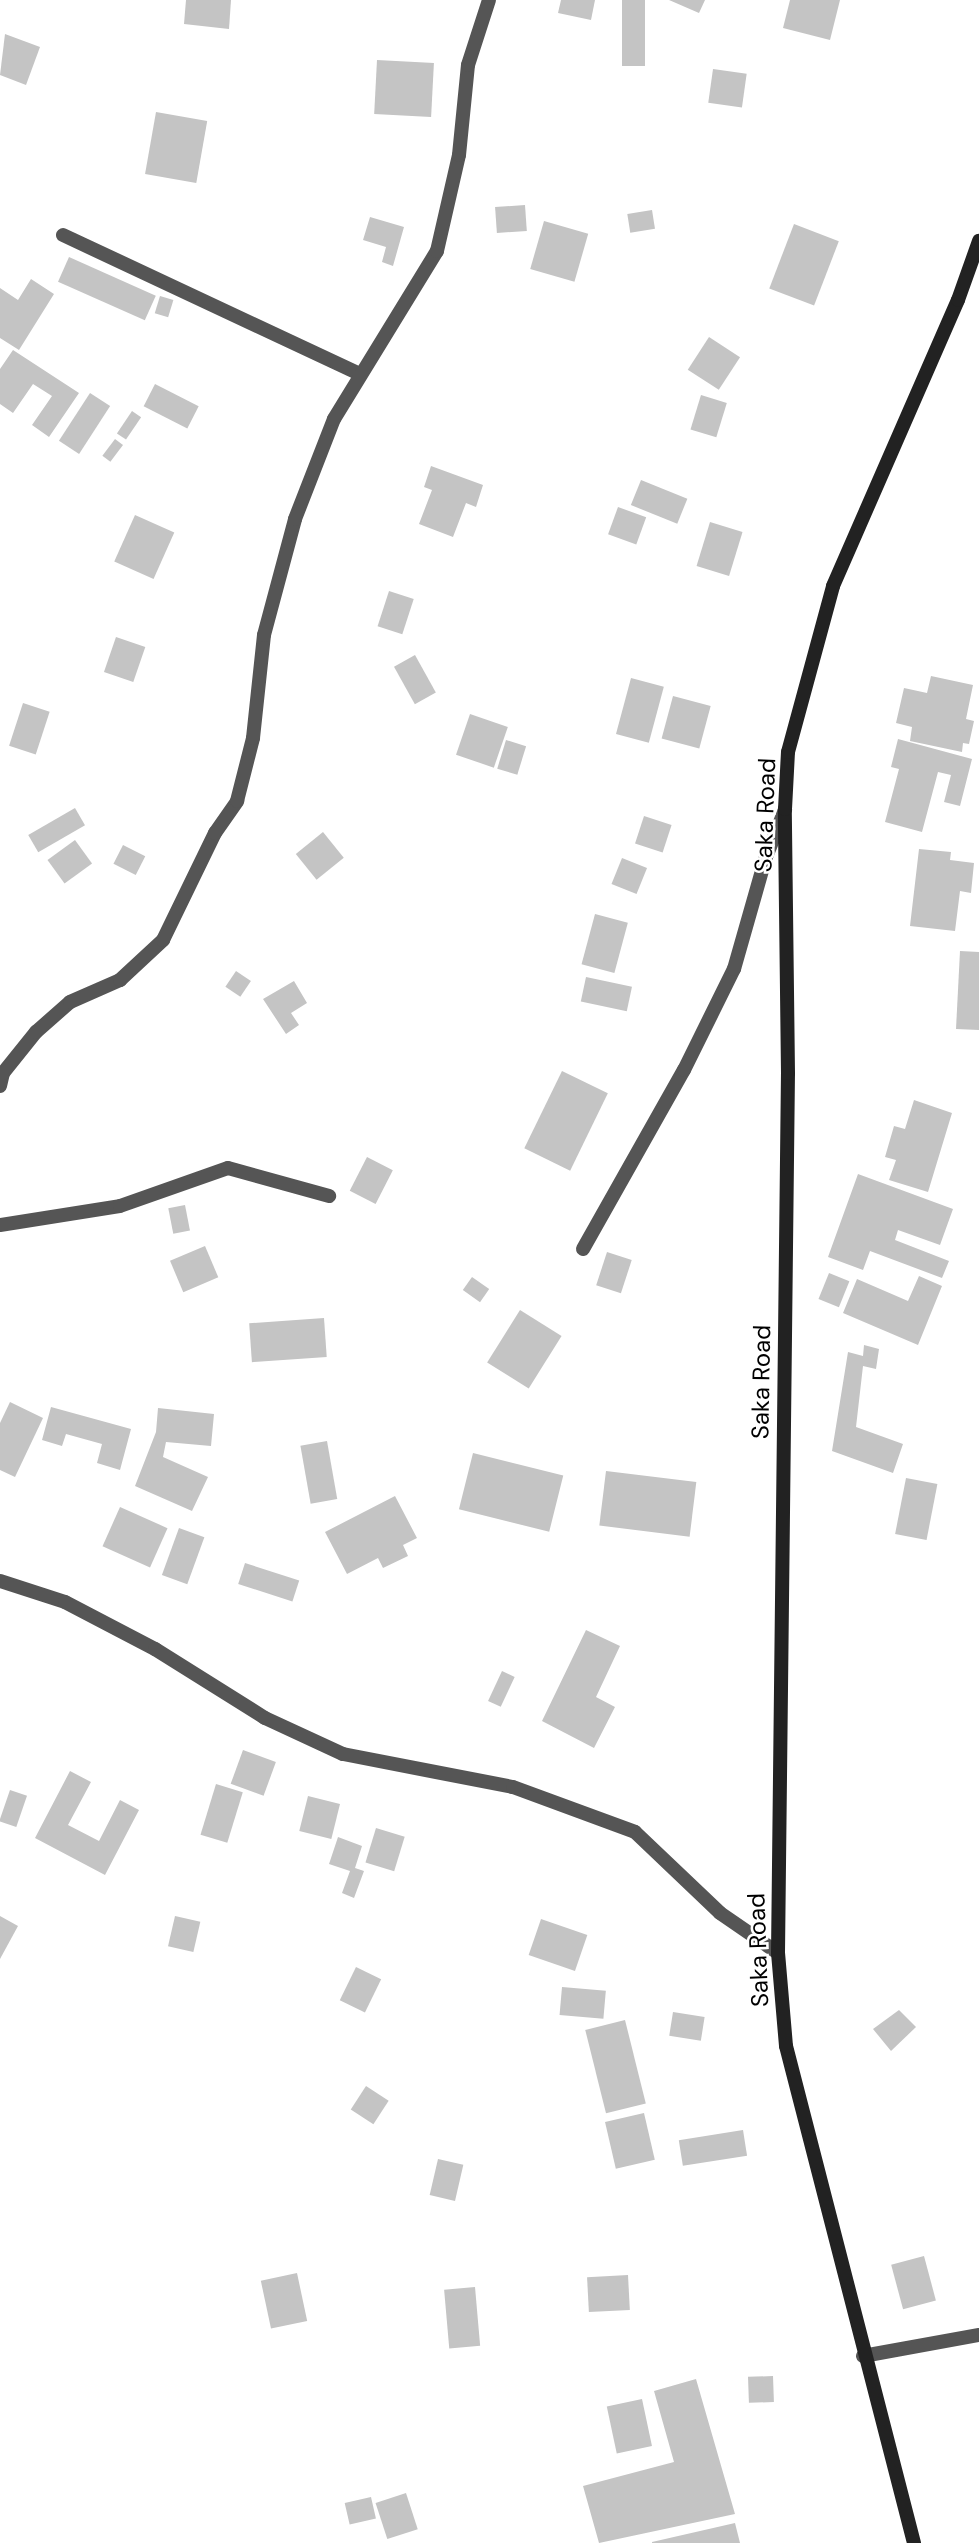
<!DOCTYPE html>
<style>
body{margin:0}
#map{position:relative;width:979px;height:2543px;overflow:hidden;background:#fff;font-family:"DM Sans",sans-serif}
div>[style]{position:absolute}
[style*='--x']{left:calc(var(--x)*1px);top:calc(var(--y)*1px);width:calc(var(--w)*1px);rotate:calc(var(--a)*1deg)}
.building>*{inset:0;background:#c4c4c4;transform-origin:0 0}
.street>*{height:14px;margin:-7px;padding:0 7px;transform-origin:7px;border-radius:7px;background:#555}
.secondary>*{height:14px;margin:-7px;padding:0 7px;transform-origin:7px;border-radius:7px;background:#222}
span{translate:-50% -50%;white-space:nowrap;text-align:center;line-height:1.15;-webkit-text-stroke:5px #fff;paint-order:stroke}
.street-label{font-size:24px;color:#000}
</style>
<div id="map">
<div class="building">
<div style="clip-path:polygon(186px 0,231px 0,229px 29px,184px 24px)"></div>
<div style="clip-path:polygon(561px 0,595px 0,591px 20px,558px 13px)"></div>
<div style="left:622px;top:0;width:23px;height:66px"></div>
<div style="clip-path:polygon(669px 0,705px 0,699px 13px)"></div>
<div style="clip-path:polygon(790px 0,840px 0,830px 40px,783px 28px)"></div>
<div style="clip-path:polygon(5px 34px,40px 47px,26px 85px,0 75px)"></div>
<div style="left:377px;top:60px;width:57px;height:54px;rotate:3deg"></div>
<div style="left:713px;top:69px;width:34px;height:34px;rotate:8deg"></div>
<div style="left:156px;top:112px;width:52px;height:63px;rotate:10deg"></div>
<div style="left:525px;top:205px;width:26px;height:30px;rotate:86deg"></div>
<div style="left:652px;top:210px;width:19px;height:25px;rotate:81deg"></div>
<div style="clip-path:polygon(370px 217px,404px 227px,393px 266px,382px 262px,386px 247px,363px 240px)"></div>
<div style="left:544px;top:221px;width:46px;height:50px;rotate:16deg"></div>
<div style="left:794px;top:224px;width:48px;height:69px;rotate:21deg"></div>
<div style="left:69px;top:257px;width:95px;height:27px;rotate:24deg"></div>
<div style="clip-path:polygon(31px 279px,54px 294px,19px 350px,0 338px,0 288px,18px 300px)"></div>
<div style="left:160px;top:296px;width:14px;height:18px;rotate:17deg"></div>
<div style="left:709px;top:337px;width:37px;height:39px;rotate:33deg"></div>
<div style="clip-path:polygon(13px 350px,79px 393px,49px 437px,32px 425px,52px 396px,33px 384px,13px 413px,0 404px,0 369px)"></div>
<div style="left:155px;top:384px;width:49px;height:25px;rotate:27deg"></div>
<div style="left:90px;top:393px;width:24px;height:57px;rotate:33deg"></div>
<div style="left:701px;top:395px;width:27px;height:36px;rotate:17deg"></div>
<div style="left:132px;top:411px;width:11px;height:27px;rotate:34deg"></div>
<div style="left:115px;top:439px;width:10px;height:21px;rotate:37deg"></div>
<div style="clip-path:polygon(431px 466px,483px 485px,476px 507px,466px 503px,453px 537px,419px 524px,432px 490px,424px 487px)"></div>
<div style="left:641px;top:480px;width:50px;height:27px;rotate:22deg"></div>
<div style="left:618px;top:507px;width:30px;height:29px;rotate:20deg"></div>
<div style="left:135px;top:515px;width:43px;height:51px;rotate:24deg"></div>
<div style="left:710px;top:522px;width:34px;height:46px;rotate:17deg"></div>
<div style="left:389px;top:591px;width:26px;height:37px;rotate:18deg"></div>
<div style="left:116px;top:637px;width:31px;height:37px;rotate:19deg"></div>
<div style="left:415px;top:655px;width:43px;height:24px;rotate:61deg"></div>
<div style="clip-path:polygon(931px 676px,973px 685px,966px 719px,974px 721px,969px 744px,963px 743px,962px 752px,910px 741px,912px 727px,896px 723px,904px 688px,927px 693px)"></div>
<div style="left:631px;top:678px;width:34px;height:58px;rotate:15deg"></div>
<div style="left:673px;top:696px;width:39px;height:44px;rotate:15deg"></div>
<div style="left:23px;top:703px;width:28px;height:45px;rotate:18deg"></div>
<div style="left:470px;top:714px;width:40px;height:43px;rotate:19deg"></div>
<div style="clip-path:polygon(898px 739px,972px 759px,960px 806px,944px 802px,951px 775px,938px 772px,922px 832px,885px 822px,899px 769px,891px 767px)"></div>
<div style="left:506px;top:740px;width:21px;height:30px;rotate:17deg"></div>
<div style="left:75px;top:808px;width:20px;height:54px;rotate:60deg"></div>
<div style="left:644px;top:816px;width:29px;height:29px;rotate:18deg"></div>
<div style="left:323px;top:832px;width:33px;height:35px;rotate:51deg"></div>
<div style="left:75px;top:840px;width:29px;height:34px;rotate:54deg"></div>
<div style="left:123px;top:845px;width:25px;height:21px;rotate:27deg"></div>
<div style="clip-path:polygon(919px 849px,951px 852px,950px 860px,974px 863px,971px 893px,960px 891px,955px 931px,910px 926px)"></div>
<div style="left:622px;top:858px;width:27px;height:28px;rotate:22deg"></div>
<div style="left:595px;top:914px;width:34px;height:52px;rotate:15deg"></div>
<div style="clip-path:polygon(960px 951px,979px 952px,979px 1030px,956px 1029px)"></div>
<div style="left:236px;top:971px;width:18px;height:19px;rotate:34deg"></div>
<div style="left:586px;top:977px;width:47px;height:25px;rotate:12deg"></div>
<div style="clip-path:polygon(294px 981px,307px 1003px,291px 1013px,299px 1025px,286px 1034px,263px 999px)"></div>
<div style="left:562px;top:1071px;width:51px;height:86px;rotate:26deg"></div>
<div style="clip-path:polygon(914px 1100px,952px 1113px,928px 1192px,889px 1180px,896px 1160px,885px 1157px,894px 1126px,905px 1129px)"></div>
<div style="left:367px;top:1157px;width:29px;height:38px;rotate:27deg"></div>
<div style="clip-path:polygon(858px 1174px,953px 1209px,940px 1245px,898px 1230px,895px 1240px,949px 1261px,942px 1278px,870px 1251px,863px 1270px,828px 1257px)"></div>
<div style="left:185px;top:1205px;width:26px;height:17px;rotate:79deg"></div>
<div style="left:205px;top:1246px;width:34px;height:38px;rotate:67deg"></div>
<div style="left:607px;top:1252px;width:26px;height:35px;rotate:18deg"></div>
<div style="left:829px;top:1273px;width:22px;height:28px;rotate:22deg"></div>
<div style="clip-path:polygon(919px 1276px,942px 1286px,918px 1345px,843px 1313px,857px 1279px,908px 1301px)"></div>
<div style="left:472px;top:1277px;width:21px;height:16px;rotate:35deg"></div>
<div style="left:520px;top:1310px;width:49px;height:62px;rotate:32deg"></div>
<div style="left:324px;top:1318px;width:39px;height:75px;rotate:86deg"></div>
<div style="clip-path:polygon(864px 1345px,879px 1349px,876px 1369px,863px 1366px,856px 1427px,903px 1444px,893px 1473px,832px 1451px,848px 1352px,863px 1356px)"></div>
<div style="clip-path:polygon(10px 1402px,43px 1418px,15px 1477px,0 1470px,0 1423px)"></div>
<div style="clip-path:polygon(51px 1407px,131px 1429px,120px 1470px,97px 1463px,102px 1444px,66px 1434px,62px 1446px,42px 1440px)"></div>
<div style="clip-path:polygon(158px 1408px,214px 1414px,211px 1446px,166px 1442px,163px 1457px,208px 1477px,192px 1511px,135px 1486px,156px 1432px)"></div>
<div style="left:327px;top:1441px;width:59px;height:27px;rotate:80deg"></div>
<div style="left:473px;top:1453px;width:93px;height:58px;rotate:14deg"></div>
<div style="left:606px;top:1471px;width:91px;height:55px;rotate:7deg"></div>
<div style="left:906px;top:1478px;width:32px;height:57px;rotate:11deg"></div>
<div style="clip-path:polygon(395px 1496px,417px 1538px,403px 1545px,408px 1556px,383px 1568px,378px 1558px,347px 1574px,325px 1532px)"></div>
<div style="left:120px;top:1507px;width:52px;height:43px;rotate:24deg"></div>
<div style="left:179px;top:1528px;width:27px;height:50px;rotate:20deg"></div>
<div style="left:245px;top:1563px;width:57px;height:22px;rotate:18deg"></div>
<div style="clip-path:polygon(586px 1630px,620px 1646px,596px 1697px,615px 1707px,594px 1748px,542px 1721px)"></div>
<div style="left:502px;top:1671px;width:14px;height:33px;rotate:25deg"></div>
<div style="left:243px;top:1750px;width:35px;height:36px;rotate:20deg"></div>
<div style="clip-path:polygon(70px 1771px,91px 1782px,68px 1825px,99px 1841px,120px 1800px,139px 1810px,105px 1875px,35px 1838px)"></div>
<div style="left:216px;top:1784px;width:28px;height:53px;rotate:17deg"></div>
<div style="left:10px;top:1790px;width:18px;height:33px;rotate:19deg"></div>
<div style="left:308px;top:1796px;width:33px;height:36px;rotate:14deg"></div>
<div style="left:376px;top:1828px;width:30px;height:36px;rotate:17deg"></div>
<div style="clip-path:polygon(338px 1837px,362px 1846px,355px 1868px,364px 1871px,354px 1898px,342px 1893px,350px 1871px,329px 1864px)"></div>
<div style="clip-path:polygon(0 1916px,18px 1926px,0 1959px)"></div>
<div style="left:175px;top:1916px;width:26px;height:31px;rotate:13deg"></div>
<div style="left:541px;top:1919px;width:49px;height:38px;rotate:19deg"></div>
<div style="left:356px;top:1967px;width:28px;height:37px;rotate:26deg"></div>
<div style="left:562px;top:1987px;width:44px;height:28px;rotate:5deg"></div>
<div style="clip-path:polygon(899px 2010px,916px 2027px,891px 2051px,873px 2029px)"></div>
<div style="left:673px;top:2012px;width:32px;height:24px;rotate:9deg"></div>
<div style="left:625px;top:2020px;width:86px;height:41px;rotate:76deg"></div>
<div style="left:366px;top:2086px;width:27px;height:28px;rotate:33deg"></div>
<div style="left:644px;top:2113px;width:48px;height:40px;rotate:77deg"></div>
<div style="left:743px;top:2130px;width:26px;height:65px;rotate:81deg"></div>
<div style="left:438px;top:2159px;width:26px;height:37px;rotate:13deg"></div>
<div style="left:924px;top:2256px;width:46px;height:34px;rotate:75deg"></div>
<div style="left:297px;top:2273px;width:49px;height:37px;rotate:78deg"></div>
<div style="left:628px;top:2275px;width:35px;height:41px;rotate:87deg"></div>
<div style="left:475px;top:2287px;width:59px;height:31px;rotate:85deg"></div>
<div style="left:773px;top:2376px;width:26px;height:25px;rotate:88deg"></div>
<div style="clip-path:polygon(696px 2379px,735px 2514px,599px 2543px,583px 2486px,674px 2462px,654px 2391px)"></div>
<div style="left:642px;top:2399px;width:48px;height:36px;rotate:78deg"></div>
<div style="left:406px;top:2493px;width:38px;height:32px;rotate:72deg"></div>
<div style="left:371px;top:2497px;width:22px;height:27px;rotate:77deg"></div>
<div style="clip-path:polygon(735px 2523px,740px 2543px,652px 2543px,652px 2542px)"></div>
</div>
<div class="street">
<div style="--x:63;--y:235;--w:328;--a:25.1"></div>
<div style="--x:0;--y:1086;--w:13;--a:-77"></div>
<div style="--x:3;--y:1073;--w:53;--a:-51.2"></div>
<div style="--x:36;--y:1032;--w:45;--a:-41.4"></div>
<div style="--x:70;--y:1002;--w:55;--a:-23.7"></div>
<div style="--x:120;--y:980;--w:59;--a:-42.9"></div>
<div style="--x:163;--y:940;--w:119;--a:-64.1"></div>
<div style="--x:215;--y:833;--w:39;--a:-55"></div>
<div style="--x:237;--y:801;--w:65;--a:-75.7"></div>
<div style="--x:253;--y:738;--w:104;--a:-83.9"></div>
<div style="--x:264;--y:635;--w:120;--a:-75"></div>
<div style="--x:295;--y:519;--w:107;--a:-68.7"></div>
<div style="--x:334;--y:419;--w:197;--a:-58.5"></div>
<div style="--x:437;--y:251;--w:98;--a:-77.1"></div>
<div style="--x:459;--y:155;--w:90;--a:-84.3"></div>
<div style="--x:468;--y:65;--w:68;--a:-72.1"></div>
<div style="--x:0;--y:1225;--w:121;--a:-9"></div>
<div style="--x:120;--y:1206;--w:114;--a:-19.4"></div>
<div style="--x:228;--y:1168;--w:105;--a:15.5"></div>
<div style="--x:583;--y:1249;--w:206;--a:-60.6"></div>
<div style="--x:684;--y:1070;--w:113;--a:-63.7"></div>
<div style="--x:734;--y:969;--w:116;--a:-74.1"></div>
<div style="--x:766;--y:857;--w:51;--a:-68"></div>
<div style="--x:0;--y:1581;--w:68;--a:17.9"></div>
<div style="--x:65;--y:1602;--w:102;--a:27.6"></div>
<div style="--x:155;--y:1649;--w:130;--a:32.1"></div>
<div style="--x:265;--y:1718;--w:86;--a:24.8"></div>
<div style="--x:343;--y:1754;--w:173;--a:11"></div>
<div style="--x:513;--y:1787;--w:130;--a:20.2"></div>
<div style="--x:635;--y:1832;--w:117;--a:43.6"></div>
<div style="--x:720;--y:1913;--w:70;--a:34.6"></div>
<div style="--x:863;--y:2356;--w:118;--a:-10.3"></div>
</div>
<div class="secondary">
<div style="--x:914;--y:2543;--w:513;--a:-104.44"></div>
<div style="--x:786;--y:2046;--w:93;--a:-94.9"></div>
<div style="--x:778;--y:1953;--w:880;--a:-89.35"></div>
<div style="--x:788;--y:1073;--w:264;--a:-90.7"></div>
<div style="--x:785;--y:809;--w:57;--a:-87"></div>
<div style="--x:788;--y:752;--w:172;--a:-74.8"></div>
<div style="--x:833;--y:586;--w:312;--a:-66.4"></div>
<div style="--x:958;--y:300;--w:63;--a:-70.4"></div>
</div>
<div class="street-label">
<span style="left:765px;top:815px;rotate:-88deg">Saka Road</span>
<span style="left:761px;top:1382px;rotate:-89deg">Saka Road</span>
<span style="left:758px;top:1950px;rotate:-92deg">Saka Road</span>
</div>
</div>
